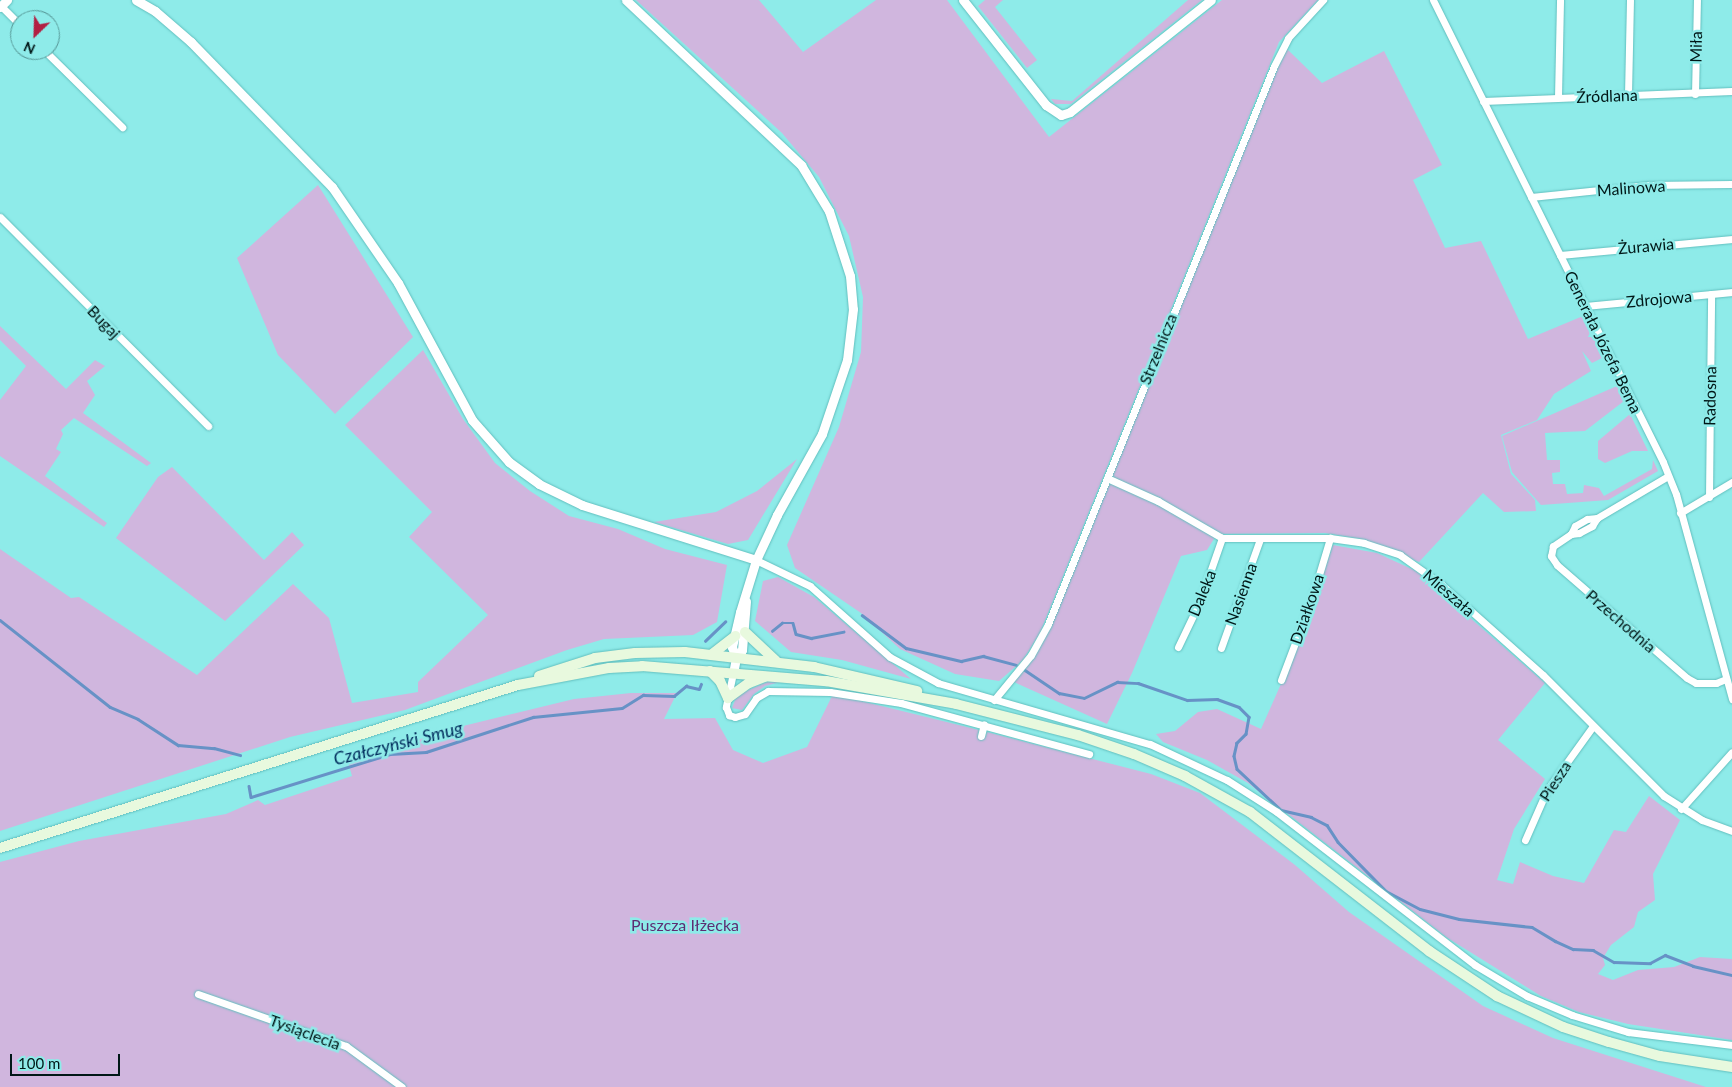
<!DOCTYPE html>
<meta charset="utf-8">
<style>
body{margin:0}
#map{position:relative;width:1732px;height:1087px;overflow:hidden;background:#8eebe9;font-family:Lato,sans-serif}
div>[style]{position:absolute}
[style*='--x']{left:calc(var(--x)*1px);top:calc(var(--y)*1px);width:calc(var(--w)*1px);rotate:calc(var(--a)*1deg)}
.green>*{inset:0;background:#d0b6de}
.stream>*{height:2.5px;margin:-1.25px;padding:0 1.25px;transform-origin:1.25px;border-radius:1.25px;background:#6792c6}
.roads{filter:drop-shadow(0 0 1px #62bfbe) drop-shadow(0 0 1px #62bfbe)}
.minor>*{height:7px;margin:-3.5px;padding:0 3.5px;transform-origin:3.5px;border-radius:3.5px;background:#fff}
.tertiary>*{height:9px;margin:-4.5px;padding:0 4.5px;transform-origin:4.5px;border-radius:4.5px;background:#fff}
.secondary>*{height:10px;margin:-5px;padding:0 5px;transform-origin:5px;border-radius:5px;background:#e8f9de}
span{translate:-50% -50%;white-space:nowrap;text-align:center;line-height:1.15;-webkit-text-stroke:5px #8eebe9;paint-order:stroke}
.street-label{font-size:16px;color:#001717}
.park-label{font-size:16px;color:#5d2d72}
.water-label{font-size:18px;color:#002b5b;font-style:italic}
.north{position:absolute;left:10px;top:10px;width:50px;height:50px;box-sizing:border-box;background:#8eebe9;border:1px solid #559695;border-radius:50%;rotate:204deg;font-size:14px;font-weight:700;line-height:20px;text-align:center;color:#001717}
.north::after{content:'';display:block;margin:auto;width:18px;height:22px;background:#b22043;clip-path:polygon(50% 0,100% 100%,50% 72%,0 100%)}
.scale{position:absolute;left:10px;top:1054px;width:110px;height:22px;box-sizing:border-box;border:2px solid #001717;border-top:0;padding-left:6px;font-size:15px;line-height:18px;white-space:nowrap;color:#001717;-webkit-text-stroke:4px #8eebe9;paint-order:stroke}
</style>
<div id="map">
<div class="green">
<div style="clip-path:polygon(636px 0,759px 0,803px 52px,876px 0,947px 0,1049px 137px,1222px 0,1318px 0,1279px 42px,1040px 633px,1023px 660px,999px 681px,955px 674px,900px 649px,861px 613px,795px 568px,787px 545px,839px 427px,861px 352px,863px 297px,849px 236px,819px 177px,782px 133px)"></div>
<div style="clip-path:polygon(985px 0,1003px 0,995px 7px,1037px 60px,1027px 68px,978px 6px)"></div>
<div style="clip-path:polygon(1188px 0,1202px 0,1071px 104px,1055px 104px,1051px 99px,1072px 101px)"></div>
<div style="clip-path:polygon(1286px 48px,1322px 83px,1384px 51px,1442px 165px,1413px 180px,1445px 248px,1481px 241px,1528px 339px,1583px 316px,1590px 332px,1588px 337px,1594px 337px,1604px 357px,1592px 363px,1582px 351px,1591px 371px,1554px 394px,1537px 420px,1501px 435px,1511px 474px,1535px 500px,1536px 511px,1504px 512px,1483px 493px,1419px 562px,1361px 539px,1325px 533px,1217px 534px,1207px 550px,1181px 556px,1132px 673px,1107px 724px,1014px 682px,1046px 634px)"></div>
<div style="clip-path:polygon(318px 185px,413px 337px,335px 414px,278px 355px,237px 258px)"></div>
<div style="clip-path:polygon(0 326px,66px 389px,95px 360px,105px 366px,87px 381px,95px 395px,83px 413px,151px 463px,147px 466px,74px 418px,61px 430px,63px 434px,56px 449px,61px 452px,45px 476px,107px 523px,104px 527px,0 456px,0 400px,26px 366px,0 340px)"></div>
<div style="clip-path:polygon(423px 350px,463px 419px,495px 463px,530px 491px,569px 516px,618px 529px,665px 549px,727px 565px,717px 622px,693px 635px,604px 639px,567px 650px,405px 710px,290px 737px,0 831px,0 549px,71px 598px,79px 597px,197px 675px,293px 584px,329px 618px,352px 703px,418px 692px,418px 682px,488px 615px,409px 537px,432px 512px,345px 425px)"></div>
<div style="clip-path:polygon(1617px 386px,1624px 401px,1585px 431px,1545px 433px,1547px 460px,1560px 460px,1560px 472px,1552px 473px,1553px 484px,1565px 484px,1567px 494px,1583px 493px,1584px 485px,1599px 488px,1604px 496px,1652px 469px,1653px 460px,1658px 471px,1608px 500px,1541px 505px,1512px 472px,1502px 436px)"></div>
<div style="clip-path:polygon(1630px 414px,1648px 451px,1632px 451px,1605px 463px,1598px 459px,1598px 441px)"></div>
<div style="clip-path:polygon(797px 459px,748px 540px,728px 544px,654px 522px,716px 512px,757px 491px)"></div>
<div style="clip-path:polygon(172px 467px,264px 560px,292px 532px,304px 545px,225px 621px,116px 538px,158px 477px)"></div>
<div style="clip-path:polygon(1333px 545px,1377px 553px,1416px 571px,1545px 683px,1498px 740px,1545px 779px,1514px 829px,1497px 880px,1513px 884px,1520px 862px,1553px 876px,1584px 883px,1614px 830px,1626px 832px,1649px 796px,1680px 820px,1653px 874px,1655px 900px,1638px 912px,1634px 927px,1611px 945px,1603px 958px,1605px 965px,1598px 974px,1613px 980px,1638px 970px,1674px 967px,1700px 957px,1732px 959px,1732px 1040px,1628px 1024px,1579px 1012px,1541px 996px,1446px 937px,1248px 783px,1207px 760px,1163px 742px,1156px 734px,1175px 731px,1198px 712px,1217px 709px,1261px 729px,1300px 641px)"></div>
<div style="clip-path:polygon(778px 577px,814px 597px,911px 679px,842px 660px,791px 652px,755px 621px,763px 581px)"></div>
<div style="clip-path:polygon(784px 681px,765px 686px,754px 694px,742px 710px,732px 708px,737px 695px,767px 682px)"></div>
<div style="clip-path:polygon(631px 693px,677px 693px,664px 719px,715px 718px,733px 750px,763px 763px,807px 747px,833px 694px,979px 730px,978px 736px,985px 737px,987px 732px,1151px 774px,1200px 793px,1295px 865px,1349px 912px,1483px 1006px,1553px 1038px,1706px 1087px,0 1087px,0 862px,79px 841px,226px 814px,258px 800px,265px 805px,352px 776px,348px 762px,459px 727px,574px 699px)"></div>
</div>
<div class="stream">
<div style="--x:862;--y:615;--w:55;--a:36.9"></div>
<div style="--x:906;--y:648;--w:57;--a:13.3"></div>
<div style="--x:961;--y:661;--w:23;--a:-13"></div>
<div style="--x:983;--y:656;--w:34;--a:15"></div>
<div style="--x:0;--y:620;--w:140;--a:38.3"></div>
<div style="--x:110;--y:707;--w:30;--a:23"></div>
<div style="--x:138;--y:719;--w:48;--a:33"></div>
<div style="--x:178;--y:745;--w:36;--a:5"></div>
<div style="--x:214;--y:748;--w:27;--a:15"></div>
<div style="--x:772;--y:631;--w:13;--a:-39"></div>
<div style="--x:782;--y:623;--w:11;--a:0"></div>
<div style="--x:793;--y:623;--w:11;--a:75"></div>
<div style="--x:796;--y:634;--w:16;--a:15"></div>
<div style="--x:811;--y:638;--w:33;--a:-11"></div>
<div style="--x:705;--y:641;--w:28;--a:-44"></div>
<div style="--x:1022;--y:668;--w:45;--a:34"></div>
<div style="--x:1059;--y:693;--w:25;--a:11"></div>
<div style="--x:1084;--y:698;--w:37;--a:-26"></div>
<div style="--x:1117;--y:682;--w:21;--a:3"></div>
<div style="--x:1138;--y:683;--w:52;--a:19.1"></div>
<div style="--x:1187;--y:700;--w:30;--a:-2"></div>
<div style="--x:1217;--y:699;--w:23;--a:20"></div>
<div style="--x:1239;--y:707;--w:14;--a:45"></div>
<div style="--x:1249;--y:717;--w:17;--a:100"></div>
<div style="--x:1246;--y:734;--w:13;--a:135"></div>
<div style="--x:1237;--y:743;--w:13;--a:103"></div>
<div style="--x:1234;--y:756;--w:13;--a:77"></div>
<div style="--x:1237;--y:769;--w:60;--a:43"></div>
<div style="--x:1281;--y:810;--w:31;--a:13"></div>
<div style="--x:1311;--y:817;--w:18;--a:27"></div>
<div style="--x:1327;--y:825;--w:20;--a:57"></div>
<div style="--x:1338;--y:842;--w:69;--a:45.6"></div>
<div style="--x:1386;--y:891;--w:38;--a:28"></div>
<div style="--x:1420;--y:909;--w:40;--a:14.4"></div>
<div style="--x:1459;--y:919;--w:73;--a:6.3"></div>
<div style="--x:1532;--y:927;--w:27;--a:31"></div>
<div style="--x:1555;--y:941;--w:20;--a:24"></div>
<div style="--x:1573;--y:949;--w:20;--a:3"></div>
<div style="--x:1593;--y:950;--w:24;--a:30"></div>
<div style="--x:1614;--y:962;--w:36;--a:2"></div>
<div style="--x:1650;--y:963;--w:17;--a:-28"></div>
<div style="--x:1665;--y:955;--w:30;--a:21"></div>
<div style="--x:1693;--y:966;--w:40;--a:13"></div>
<div style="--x:249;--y:786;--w:11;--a:80"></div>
<div style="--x:251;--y:797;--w:145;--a:-17.2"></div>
<div style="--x:390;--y:754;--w:36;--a:-3"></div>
<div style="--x:426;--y:752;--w:113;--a:-18.1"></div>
<div style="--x:533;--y:717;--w:89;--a:-5.8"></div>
<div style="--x:622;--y:708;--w:25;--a:-32"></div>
<div style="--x:643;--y:695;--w:31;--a:2"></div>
<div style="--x:674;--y:696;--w:16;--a:-40"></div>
<div style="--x:686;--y:686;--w:13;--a:13"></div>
<div style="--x:699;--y:689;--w:5;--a:-68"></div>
</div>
<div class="roads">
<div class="minor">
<div style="--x:1433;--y:0;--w:516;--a:63.53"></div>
<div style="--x:1663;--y:462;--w:35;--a:68"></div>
<div style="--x:1676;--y:494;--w:213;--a:74.7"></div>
<div style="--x:1;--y:6;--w:27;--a:45"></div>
<div style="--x:44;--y:50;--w:110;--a:44.6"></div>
<div style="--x:1695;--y:94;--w:94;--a:-88.8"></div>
<div style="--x:1628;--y:95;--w:95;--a:-88.8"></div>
<div style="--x:1558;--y:97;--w:97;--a:-88.8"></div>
<div style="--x:1483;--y:101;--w:249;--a:-2.3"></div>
<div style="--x:1531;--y:197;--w:118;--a:-5.9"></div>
<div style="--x:1648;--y:185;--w:84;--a:-0.7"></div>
<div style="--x:0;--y:217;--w:295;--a:45.1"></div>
<div style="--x:1560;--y:255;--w:173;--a:-5.3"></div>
<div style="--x:1585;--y:306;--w:148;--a:-5.4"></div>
<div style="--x:1107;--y:478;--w:56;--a:24.3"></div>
<div style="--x:1158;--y:501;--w:74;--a:30"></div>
<div style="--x:1222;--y:538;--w:108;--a:0"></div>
<div style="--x:1330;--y:538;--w:34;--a:8"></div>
<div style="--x:1364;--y:543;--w:38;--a:18"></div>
<div style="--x:1400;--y:555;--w:52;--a:35.5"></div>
<div style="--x:1442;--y:585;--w:135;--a:41.7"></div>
<div style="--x:1543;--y:675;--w:171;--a:45"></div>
<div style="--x:1664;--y:796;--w:45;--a:32.3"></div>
<div style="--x:1702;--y:820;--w:32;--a:20"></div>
<div style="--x:1709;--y:497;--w:203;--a:-89.4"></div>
<div style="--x:1680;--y:513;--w:61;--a:-30.8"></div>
<div style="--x:1597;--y:518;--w:10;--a:174"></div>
<div style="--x:1587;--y:519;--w:14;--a:150"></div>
<div style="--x:1575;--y:526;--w:9;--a:117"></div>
<div style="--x:1571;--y:534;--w:22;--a:146"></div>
<div style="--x:1553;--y:546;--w:10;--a:101"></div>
<div style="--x:1551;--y:556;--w:11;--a:56"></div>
<div style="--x:1557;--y:565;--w:172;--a:41"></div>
<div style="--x:1687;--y:678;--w:10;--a:29"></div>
<div style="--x:1696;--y:683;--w:20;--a:0"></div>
<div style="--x:1716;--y:683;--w:11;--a:-22"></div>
<div style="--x:1571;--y:534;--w:8;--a:-7"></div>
<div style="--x:1579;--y:533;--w:15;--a:-28"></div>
<div style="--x:1592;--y:526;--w:9;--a:-58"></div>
<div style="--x:1597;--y:518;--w:82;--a:-30.6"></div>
<div style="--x:756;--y:560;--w:60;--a:25.7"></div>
<div style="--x:810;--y:586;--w:107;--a:41.6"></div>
<div style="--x:890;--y:657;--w:55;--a:28.4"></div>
<div style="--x:938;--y:683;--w:221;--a:16.1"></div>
<div style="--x:1150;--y:744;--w:85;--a:25.1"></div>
<div style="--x:1227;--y:780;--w:59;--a:32.6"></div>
<div style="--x:1277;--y:812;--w:250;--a:37.7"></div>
<div style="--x:1475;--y:965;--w:61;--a:30.8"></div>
<div style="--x:1527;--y:996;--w:49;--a:22.9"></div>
<div style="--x:1572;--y:1015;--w:59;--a:16.9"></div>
<div style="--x:1628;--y:1032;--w:105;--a:7.1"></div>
<div style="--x:1178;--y:647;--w:51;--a:-64.4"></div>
<div style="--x:1200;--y:601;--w:67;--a:-70.8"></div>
<div style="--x:1221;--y:648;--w:116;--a:-70.3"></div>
<div style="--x:733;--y:673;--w:35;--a:102"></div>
<div style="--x:726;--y:707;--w:9;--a:69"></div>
<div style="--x:729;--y:715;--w:6;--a:18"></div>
<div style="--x:735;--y:717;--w:10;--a:-17"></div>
<div style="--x:745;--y:714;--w:19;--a:-55"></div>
<div style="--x:756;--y:698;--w:14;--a:-30"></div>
<div style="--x:768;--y:691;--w:62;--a:0.9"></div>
<div style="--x:830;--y:692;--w:72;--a:8.8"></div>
<div style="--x:901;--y:703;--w:195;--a:15.2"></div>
<div style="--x:1281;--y:680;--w:88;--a:-69.3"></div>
<div style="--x:1312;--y:598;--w:63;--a:-73.3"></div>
<div style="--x:994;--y:700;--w:58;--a:-50.6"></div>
<div style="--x:1031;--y:655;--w:35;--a:-61"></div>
<div style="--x:1048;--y:624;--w:602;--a:-67.95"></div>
<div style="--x:1274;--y:66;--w:31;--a:-63"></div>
<div style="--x:1288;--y:38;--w:52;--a:-47.4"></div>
<div style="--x:981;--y:736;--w:12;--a:-76"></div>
<div style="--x:1681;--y:809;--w:76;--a:-48.2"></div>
<div style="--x:1525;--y:840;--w:55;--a:-66.3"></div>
<div style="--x:1547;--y:790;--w:79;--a:-54.3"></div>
<div style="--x:198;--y:994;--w:157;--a:19.4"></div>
<div style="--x:346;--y:1046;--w:69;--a:36.2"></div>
</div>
<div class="tertiary">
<div style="--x:136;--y:0;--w:22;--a:30"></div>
<div style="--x:155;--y:11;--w:48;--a:40.7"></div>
<div style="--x:191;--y:42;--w:202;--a:45.8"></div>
<div style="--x:332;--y:187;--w:116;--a:55.5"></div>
<div style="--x:398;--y:283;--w:156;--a:61.6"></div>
<div style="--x:472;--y:420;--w:56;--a:48.6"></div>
<div style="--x:509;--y:462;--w:37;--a:36"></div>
<div style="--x:539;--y:484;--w:48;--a:26"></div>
<div style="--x:582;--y:505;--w:182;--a:17.5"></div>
<div style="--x:626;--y:0;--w:241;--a:43.3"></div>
<div style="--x:801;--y:165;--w:54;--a:58.7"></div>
<div style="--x:829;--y:211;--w:68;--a:72.1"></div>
<div style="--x:850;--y:276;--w:33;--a:85"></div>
<div style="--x:853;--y:309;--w:51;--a:96.7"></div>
<div style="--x:847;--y:360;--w:78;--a:108.7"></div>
<div style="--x:822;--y:434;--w:93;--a:119.1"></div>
<div style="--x:777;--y:515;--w:50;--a:115"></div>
<div style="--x:756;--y:560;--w:54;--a:107.1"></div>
<div style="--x:740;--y:612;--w:36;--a:103"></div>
<div style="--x:732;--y:647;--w:12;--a:70"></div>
<div style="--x:736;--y:658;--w:15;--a:101"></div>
<div style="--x:963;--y:0;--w:134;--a:51.7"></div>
<div style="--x:1046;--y:105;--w:18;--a:34"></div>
<div style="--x:1061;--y:115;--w:9;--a:-18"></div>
<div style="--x:1070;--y:112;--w:180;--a:-38.5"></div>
<div style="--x:0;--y:7;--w:10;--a:-45"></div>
<div style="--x:736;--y:658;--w:10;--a:-53"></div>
<div style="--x:742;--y:650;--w:49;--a:-85.3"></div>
</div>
<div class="secondary">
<div style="--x:745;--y:632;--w:42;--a:43.1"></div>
<div style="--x:711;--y:655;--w:31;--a:-38"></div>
<div style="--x:710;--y:671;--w:14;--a:45"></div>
<div style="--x:720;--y:681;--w:19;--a:65"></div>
<div style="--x:728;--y:698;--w:26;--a:-36"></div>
<div style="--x:749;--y:683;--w:17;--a:-21"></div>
<div style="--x:539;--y:676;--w:59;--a:-17.8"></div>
<div style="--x:595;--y:658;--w:40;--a:-7.1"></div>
<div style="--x:635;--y:653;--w:50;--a:-1.1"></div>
<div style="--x:685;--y:652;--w:130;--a:6.6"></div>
<div style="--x:814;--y:667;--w:106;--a:13.1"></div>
<div style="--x:0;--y:848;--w:543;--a:-17.47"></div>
<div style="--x:518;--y:685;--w:93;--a:-10.6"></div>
<div style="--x:609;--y:668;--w:33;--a:-3"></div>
<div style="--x:642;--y:666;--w:185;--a:4.7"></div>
<div style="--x:826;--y:681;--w:132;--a:10"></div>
<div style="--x:956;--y:704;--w:126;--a:14.3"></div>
<div style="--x:1078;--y:735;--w:59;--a:18.7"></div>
<div style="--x:1134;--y:754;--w:56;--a:23.3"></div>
<div style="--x:1185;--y:776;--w:74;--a:29"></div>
<div style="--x:1250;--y:812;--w:227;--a:37.8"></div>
<div style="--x:1429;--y:951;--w:82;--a:33.5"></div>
<div style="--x:1497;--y:996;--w:73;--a:25.2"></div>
<div style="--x:1563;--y:1027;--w:48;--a:18.1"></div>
<div style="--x:1609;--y:1042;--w:53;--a:15.4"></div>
<div style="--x:1660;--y:1056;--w:73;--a:8.7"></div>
</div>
</div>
<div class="street-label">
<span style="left:1696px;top:47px;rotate:-89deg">Miła</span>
<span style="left:1607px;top:96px;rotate:-2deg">Źródlana</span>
<span style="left:1631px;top:188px;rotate:-4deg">Malinowa</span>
<span style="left:1646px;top:246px;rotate:-5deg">Żurawia</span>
<span style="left:1659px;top:299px;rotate:-5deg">Zdrojowa</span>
<span style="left:104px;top:322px;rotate:46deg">Bugaj</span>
<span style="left:1603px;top:342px;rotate:64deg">Generała Józefa Bema</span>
<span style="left:1158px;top:349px;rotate:-68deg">Strzelnicza</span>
<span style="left:1710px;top:396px;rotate:-89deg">Radosna</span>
<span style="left:1202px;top:593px;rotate:-68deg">Daleka</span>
<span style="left:1449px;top:593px;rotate:41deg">Mieszała</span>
<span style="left:1241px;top:594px;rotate:-70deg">Nasienna</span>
<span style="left:1307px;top:609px;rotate:-71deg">Działkowa</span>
<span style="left:1621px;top:621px;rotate:41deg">Przechodnia</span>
<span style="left:1555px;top:781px;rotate:-57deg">Piesza</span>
<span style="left:305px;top:1032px;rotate:20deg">Tysiąclecia</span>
</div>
<div class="park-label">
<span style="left:685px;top:925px">Puszcza Iłżecka</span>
</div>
<div class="water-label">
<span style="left:398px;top:743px;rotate:-14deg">Czałczyński Smug</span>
</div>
<div class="north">N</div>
<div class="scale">100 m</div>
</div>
